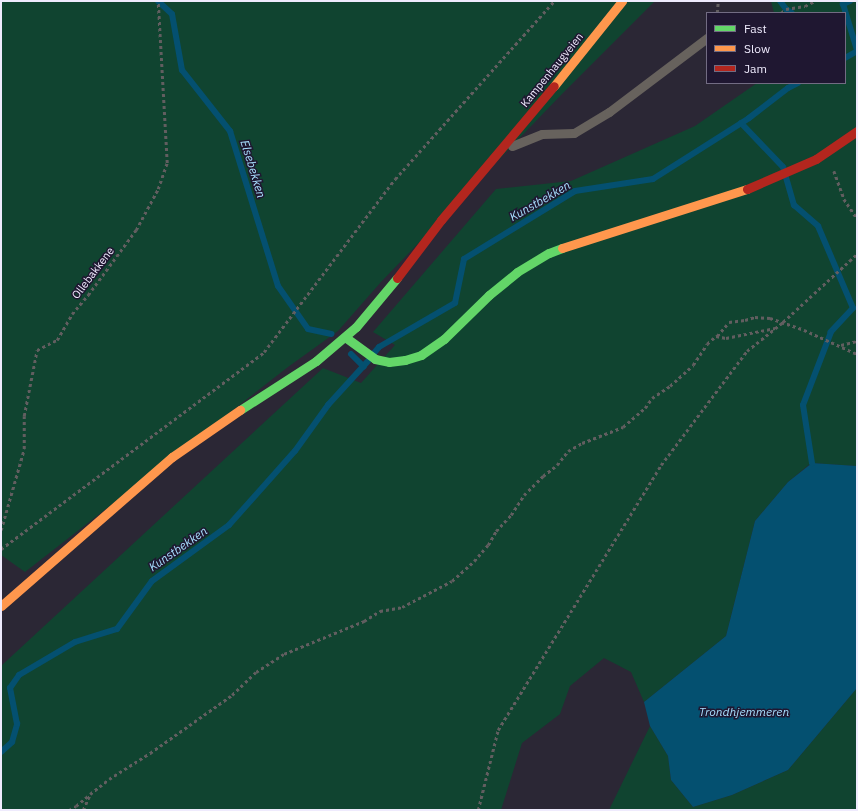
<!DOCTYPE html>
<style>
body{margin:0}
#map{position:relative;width:858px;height:811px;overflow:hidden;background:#2b2735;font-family:"IBM Plex Sans",sans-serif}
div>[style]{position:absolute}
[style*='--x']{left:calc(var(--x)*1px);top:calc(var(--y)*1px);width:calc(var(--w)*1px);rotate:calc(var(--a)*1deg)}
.green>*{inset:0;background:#104430}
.water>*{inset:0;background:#045070}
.stream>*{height:6px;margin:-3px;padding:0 3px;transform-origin:3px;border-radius:3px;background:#045070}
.path>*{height:2.5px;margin-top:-1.25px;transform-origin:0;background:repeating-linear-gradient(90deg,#625e60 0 3px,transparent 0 6px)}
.lane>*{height:9px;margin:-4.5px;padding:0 4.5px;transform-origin:4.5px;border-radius:4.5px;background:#67625d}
.fast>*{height:9px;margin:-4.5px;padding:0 4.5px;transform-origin:4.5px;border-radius:4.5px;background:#63d668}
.slow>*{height:9px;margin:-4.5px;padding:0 4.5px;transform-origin:4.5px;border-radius:4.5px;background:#ff974d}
.jam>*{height:9px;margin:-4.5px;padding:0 4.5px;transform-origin:4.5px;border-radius:4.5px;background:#b3261e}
span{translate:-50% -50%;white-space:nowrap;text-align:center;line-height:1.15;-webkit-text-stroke:3px #1f1731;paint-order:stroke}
.street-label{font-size:11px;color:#efebfd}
.water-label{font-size:12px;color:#a7defd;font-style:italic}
.frame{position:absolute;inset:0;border:2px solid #efebfd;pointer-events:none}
.legend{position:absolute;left:706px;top:12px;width:140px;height:72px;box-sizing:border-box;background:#1f1731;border:1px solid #726c83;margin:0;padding:5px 7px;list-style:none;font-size:12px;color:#efebfd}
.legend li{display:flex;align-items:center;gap:8px;height:20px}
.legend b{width:20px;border:1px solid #726c83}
</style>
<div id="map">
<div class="green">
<div style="clip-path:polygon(1px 1px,655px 1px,562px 94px,381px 282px,338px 331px,288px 367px,25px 572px,1px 555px)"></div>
<div style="clip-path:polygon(771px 1px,857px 1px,857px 466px,811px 463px,788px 482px,755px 521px,726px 636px,644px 702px,631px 672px,604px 658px,570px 686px,560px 714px,522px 743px,501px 810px,1px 810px,1px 666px,323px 368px,361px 383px,395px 345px,373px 332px,496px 189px,571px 181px,695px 126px,757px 83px,845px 83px,845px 13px,774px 13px)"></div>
<div style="clip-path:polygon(857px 688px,857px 810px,609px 810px,650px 726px,668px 756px,671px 780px,693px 807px,732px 795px,788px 770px)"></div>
</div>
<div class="water">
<div style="clip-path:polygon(812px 463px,857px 466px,857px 688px,788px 770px,732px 795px,693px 807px,671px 780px,668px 756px,650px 726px,644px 702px,726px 636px,755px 521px,788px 482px)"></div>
</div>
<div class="stream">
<div style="--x:158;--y:1;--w:19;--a:43"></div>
<div style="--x:172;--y:14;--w:57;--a:79.9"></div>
<div style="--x:182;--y:70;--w:78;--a:51.8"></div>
<div style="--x:230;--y:131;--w:162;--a:72.8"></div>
<div style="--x:278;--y:286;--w:52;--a:55.1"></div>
<div style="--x:308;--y:329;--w:24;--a:12"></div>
<div style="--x:780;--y:1;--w:10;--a:53"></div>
<div style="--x:786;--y:9;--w:7;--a:34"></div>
<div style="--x:850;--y:1;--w:8;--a:157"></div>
<div style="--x:843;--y:4;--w:48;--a:73.1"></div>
<div style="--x:845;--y:58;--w:14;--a:-30"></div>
<div style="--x:741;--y:123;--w:61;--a:46.3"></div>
<div style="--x:783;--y:167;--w:40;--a:74"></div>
<div style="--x:794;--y:205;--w:32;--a:41"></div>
<div style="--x:818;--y:226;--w:89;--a:66.9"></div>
<div style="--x:853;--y:308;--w:33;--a:133"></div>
<div style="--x:831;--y:332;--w:78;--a:111"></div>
<div style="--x:803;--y:405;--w:59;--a:81.2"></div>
<div style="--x:374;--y:353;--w:8;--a:-50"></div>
<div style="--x:379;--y:347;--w:88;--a:-30.1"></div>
<div style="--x:455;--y:303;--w:45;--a:-78.4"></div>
<div style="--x:464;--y:259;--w:130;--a:-31.5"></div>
<div style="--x:575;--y:191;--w:79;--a:-8.7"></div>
<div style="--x:653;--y:179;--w:114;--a:-32.4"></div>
<div style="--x:749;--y:118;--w:49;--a:-37.6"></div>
<div style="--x:788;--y:88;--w:11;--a:-27"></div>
<div style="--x:351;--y:354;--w:18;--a:45"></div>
<div style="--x:1;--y:752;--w:15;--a:-42"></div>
<div style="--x:12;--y:742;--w:19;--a:-74"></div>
<div style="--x:17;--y:724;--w:37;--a:-101"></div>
<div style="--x:10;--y:688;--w:16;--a:-55"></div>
<div style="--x:19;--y:675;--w:65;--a:-30.5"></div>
<div style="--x:75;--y:642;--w:44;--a:-17.2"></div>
<div style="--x:117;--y:629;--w:59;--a:-53.9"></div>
<div style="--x:152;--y:581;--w:95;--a:-36"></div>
<div style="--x:229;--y:525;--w:99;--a:-48.3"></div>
<div style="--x:295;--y:451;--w:57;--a:-54.3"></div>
<div style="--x:328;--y:405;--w:59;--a:-47.7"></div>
</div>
<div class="path">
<div style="--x:717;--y:13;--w:12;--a:-85"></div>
<div style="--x:781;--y:13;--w:6;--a:-39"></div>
<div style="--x:786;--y:9;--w:19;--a:-9"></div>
<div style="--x:805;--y:6;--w:11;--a:-27"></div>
<div style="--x:834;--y:171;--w:30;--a:70"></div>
<div style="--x:844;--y:199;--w:23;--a:56"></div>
<div style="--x:717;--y:336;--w:18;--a:-49"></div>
<div style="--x:729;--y:322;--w:16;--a:-7"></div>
<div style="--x:745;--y:320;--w:10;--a:-17"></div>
<div style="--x:755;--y:317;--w:15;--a:4"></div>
<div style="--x:770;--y:318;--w:36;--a:19"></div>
<div style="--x:804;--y:330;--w:58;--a:24.4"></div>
<div style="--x:841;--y:345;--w:16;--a:-14"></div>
<div style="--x:1;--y:530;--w:84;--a:-74.1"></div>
<div style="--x:24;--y:449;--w:33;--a:-90"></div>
<div style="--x:24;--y:416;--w:67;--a:-78.9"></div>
<div style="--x:37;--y:350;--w:22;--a:-27"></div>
<div style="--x:57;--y:340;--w:30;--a:-60"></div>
<div style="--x:72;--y:314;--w:25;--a:-50"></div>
<div style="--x:88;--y:295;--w:81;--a:-53.6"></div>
<div style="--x:136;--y:230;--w:47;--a:-61.8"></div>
<div style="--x:158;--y:189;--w:28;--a:-71"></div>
<div style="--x:167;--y:163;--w:162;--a:-93.2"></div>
<div style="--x:1;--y:549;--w:329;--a:-36.8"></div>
<div style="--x:264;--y:352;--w:217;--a:-52.9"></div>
<div style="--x:395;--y:179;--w:239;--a:-48.2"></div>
<div style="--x:69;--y:810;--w:8;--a:-30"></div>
<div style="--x:76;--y:806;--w:16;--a:-40"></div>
<div style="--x:83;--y:810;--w:17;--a:-66"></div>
<div style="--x:90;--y:794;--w:24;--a:-38"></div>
<div style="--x:109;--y:779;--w:49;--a:-32.4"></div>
<div style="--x:150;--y:753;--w:100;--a:-35.3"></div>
<div style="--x:232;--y:695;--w:33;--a:-44"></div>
<div style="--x:256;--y:672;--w:33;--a:-33"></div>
<div style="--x:284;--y:654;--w:87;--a:-22.4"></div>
<div style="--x:364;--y:621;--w:19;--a:-32"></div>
<div style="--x:380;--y:611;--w:22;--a:-10"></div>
<div style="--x:402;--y:607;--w:56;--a:-27.5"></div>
<div style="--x:452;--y:581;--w:30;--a:-42"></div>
<div style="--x:474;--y:561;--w:21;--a:-49"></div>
<div style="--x:488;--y:545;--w:16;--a:-60"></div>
<div style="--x:496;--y:531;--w:22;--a:-47"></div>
<div style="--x:511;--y:515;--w:24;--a:-57"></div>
<div style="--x:524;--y:495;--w:27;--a:-45"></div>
<div style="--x:543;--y:476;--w:18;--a:-38"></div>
<div style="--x:557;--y:465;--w:18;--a:-52"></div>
<div style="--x:568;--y:451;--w:16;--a:-30"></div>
<div style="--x:582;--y:443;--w:44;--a:-21.3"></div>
<div style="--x:623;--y:427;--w:29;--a:-41"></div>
<div style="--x:645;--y:408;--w:12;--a:-55"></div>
<div style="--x:652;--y:398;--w:22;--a:-34"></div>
<div style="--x:670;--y:386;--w:31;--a:-42"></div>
<div style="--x:693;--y:365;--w:25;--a:-56"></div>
<div style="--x:707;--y:344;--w:12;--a:-42"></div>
<div style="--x:716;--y:336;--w:10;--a:11"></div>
<div style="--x:726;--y:338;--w:50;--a:-11.5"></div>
<div style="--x:478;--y:810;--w:82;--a:-76"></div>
<div style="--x:498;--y:730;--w:311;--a:-58.4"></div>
<div style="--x:661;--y:465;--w:143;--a:-53"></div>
<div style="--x:747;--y:351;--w:46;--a:-38.9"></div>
<div style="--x:783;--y:322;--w:100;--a:-42.6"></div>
</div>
<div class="lane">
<div style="--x:512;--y:146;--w:32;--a:-22"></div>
<div style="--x:542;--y:134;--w:32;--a:-2"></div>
<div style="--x:574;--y:133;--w:41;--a:-31"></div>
<div style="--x:609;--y:112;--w:123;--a:-37.1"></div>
</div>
<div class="fast">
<div style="--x:345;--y:337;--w:37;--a:36"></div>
<div style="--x:375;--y:359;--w:14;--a:12"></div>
<div style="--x:389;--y:362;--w:16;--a:-7"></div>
<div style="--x:405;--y:360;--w:17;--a:-17"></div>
<div style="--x:421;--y:355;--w:28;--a:-35"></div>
<div style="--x:444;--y:339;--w:63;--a:-44.4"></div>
<div style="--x:489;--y:295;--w:36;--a:-39"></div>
<div style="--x:517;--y:272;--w:37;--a:-31"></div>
<div style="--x:549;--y:253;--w:14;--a:-21"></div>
<div style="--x:240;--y:410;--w:90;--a:-32.8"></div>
<div style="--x:316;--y:361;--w:52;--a:-40.4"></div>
<div style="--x:356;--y:327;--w:64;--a:-50.1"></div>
</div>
<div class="slow">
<div style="--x:554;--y:86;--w:109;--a:-51.3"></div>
<div style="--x:562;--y:248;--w:194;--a:-17.7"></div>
<div style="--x:1;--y:606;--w:227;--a:-41.1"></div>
<div style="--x:172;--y:457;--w:83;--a:-34.7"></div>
</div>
<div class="jam">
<div style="--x:747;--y:189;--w:75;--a:-23.5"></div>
<div style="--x:816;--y:159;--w:50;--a:-34.3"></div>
<div style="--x:397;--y:278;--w:73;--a:-52.8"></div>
<div style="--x:441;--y:220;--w:175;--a:-49.9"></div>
</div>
<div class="street-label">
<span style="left:552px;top:70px;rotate:-51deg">Kampenhaugveien</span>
<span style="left:93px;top:273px;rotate:-53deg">Ollebakkene</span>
</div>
<div class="water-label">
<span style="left:253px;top:169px;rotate:73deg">Elsebekken</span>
<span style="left:540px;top:201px;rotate:-30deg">Kunstbekken</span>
<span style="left:178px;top:549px;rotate:-35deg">Kunstbekken</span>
<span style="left:744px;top:712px">Trondhjemmeren</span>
</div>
<div class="frame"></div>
<ul class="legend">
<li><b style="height:5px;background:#63d668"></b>Fast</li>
<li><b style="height:5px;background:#ff974d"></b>Slow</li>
<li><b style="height:5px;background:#b3261e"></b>Jam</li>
</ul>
</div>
